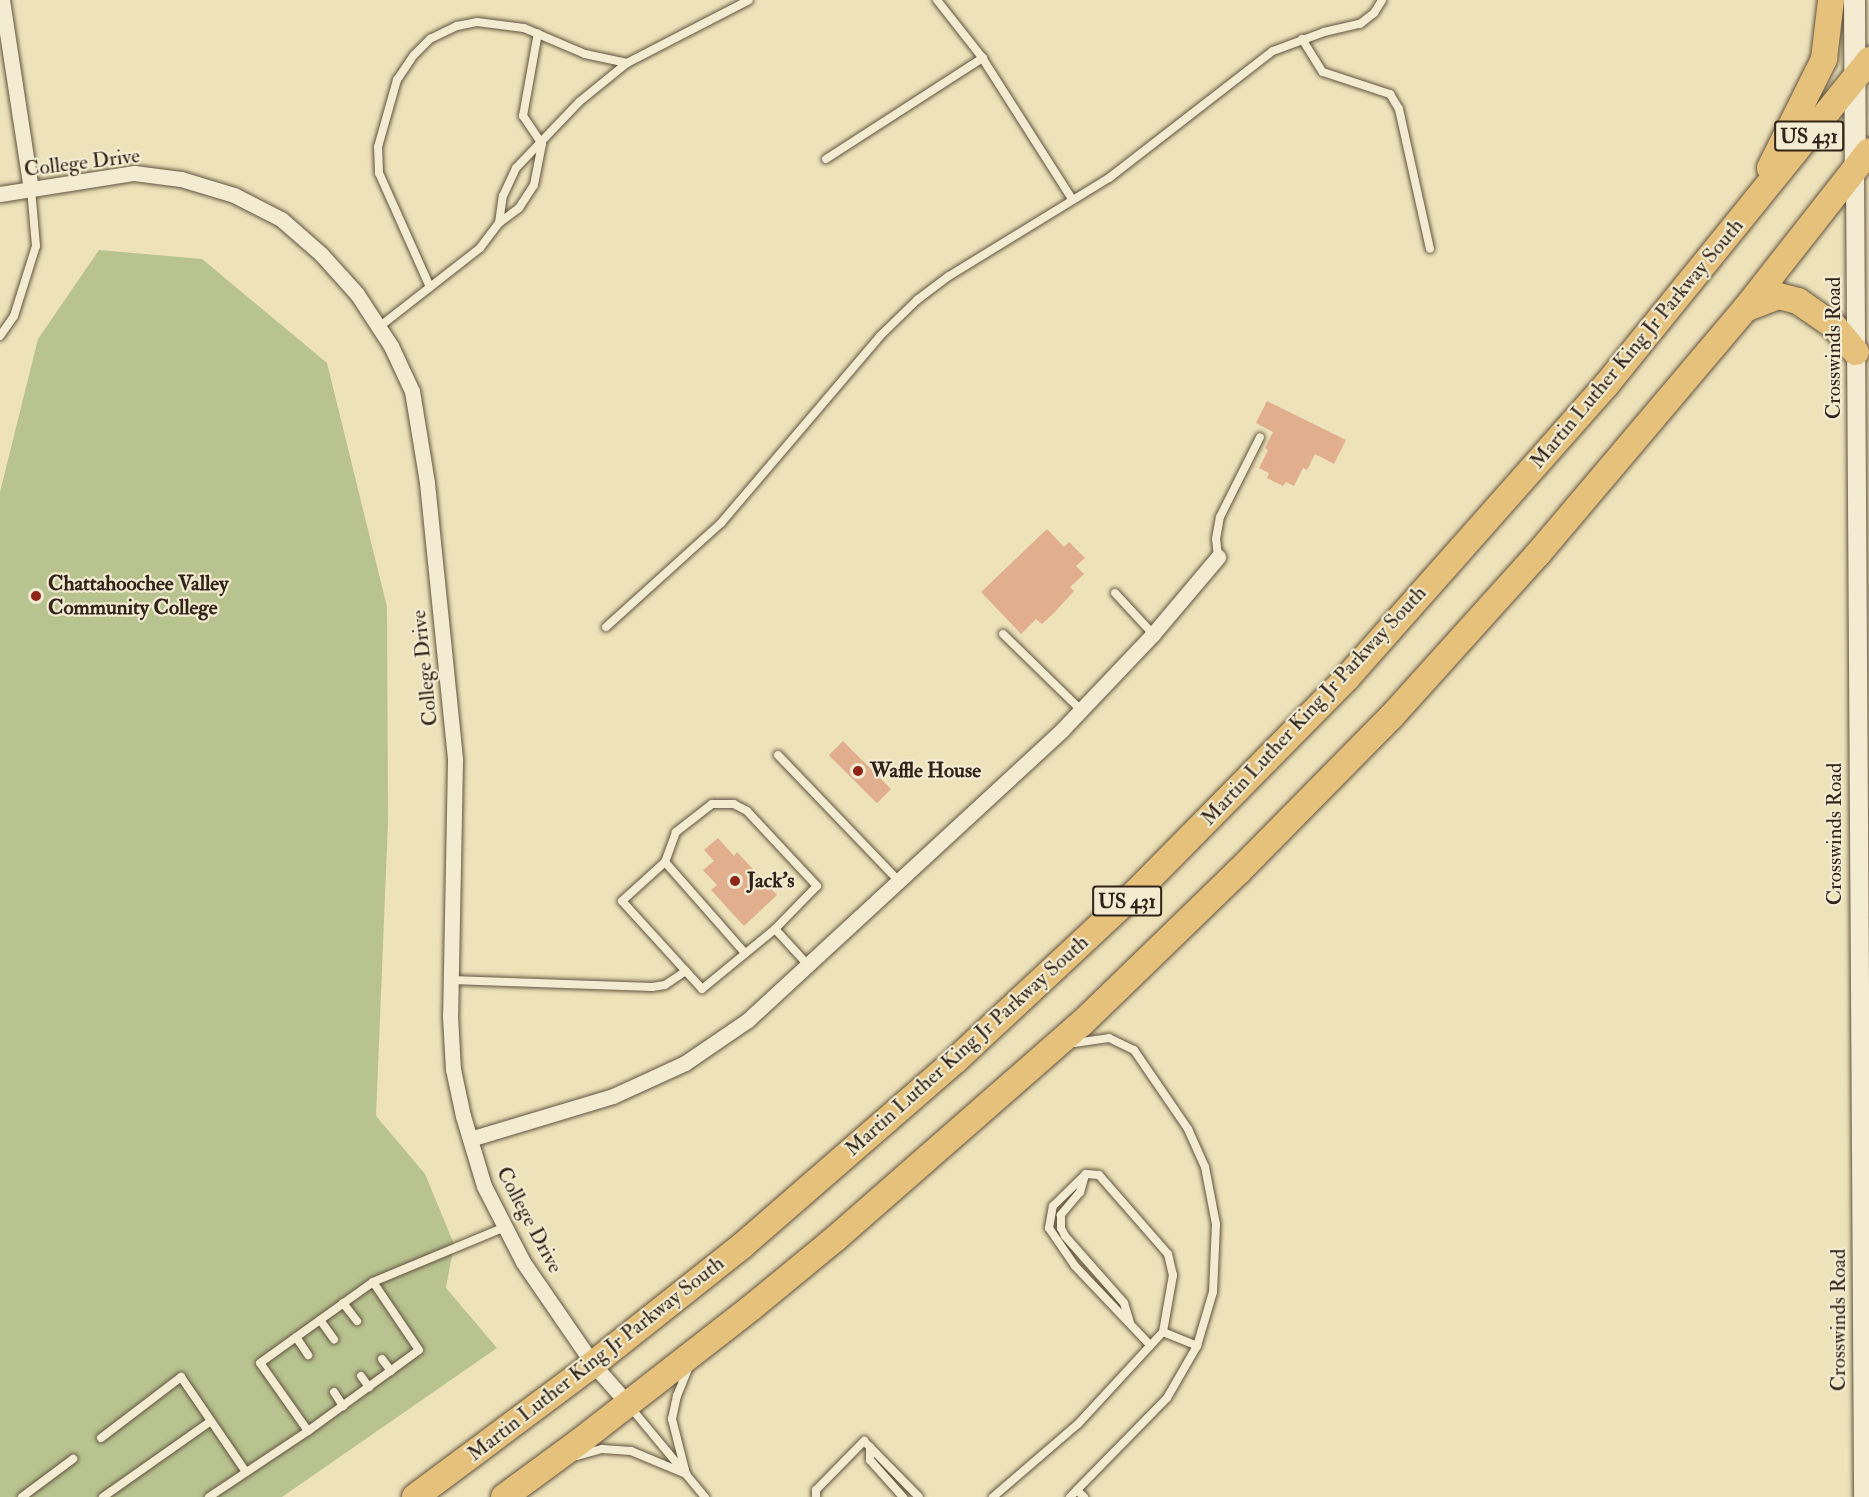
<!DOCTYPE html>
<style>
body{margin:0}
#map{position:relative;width:1869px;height:1497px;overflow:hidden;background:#ede2b9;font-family:"IM FELL Double Pica",serif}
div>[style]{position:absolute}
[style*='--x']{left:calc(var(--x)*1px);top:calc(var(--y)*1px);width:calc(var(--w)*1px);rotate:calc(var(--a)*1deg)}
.green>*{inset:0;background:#b8c38f}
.building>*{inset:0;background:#e1af8d;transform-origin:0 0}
.roads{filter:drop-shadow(0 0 2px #615340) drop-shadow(0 0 2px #615340)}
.service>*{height:8px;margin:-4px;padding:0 4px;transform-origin:4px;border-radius:4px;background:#f3ecd2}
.minor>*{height:15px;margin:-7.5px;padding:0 7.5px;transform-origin:7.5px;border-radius:7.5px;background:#f3ecd2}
.tertiary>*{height:18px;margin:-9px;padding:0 9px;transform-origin:9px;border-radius:9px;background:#f3ecd2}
.secondary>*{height:21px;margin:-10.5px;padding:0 10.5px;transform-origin:10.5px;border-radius:10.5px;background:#f3ecd2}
.trunk>*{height:26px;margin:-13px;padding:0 13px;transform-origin:13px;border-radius:13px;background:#e6c17c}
.dots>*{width:16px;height:16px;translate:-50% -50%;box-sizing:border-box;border:3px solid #f3ecd2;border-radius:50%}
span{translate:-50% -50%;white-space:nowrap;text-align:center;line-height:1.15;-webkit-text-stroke:4.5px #f3ecd2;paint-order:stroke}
.shield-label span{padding:2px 4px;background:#f3ecd2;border:2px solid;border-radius:4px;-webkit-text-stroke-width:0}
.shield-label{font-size:20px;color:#322318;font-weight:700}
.street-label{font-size:21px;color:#322318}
.poi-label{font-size:21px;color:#322318;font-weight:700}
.left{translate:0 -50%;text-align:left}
</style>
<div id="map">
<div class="green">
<div style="clip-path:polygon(99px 250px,202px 259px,327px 363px,387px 607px,388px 822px,376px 1116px,425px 1174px,454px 1244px,446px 1288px,497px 1348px,282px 1497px,0 1497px,0 492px,38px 339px)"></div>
</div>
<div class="building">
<div style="clip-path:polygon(1267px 401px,1346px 440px,1334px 464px,1315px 454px,1307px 470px,1303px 468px,1294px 486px,1286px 482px,1283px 486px,1267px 478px,1269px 473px,1259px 468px,1268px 450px,1265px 448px,1273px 432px,1256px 423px)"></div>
<div style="clip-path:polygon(1047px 529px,1064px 547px,1069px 542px,1085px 558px,1076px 566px,1084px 574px,1070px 587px,1074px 591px,1055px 612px,1042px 624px,1036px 619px,1021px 634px,981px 592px)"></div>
<div style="left:843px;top:741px;width:68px;height:20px;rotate:45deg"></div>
<div style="clip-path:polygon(718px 838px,734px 856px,737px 852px,777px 895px,744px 926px,711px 890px,717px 885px,703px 870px,714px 861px,704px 850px)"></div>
</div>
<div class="roads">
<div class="service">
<div style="--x:937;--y:0;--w:71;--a:51.8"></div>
<div style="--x:981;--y:56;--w:169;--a:57.5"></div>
<div style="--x:1302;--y:39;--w:39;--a:58"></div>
<div style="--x:1323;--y:72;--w:71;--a:18.2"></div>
<div style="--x:1390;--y:94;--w:17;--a:59"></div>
<div style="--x:1399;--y:109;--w:143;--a:77.5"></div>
<div style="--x:826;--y:159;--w:187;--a:-32.8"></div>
<div style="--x:499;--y:223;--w:27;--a:-82"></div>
<div style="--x:503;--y:196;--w:31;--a:-65"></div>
<div style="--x:516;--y:168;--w:91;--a:-46.3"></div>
<div style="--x:579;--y:102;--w:62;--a:-39.1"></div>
<div style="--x:627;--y:63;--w:137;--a:-27.3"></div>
<div style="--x:430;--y:287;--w:125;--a:-114.1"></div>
<div style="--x:379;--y:173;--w:26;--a:-92"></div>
<div style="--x:378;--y:147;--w:70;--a:-74.2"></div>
<div style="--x:397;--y:80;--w:30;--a:-56"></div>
<div style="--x:414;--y:55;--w:23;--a:-45"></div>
<div style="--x:430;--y:39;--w:30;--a:-26"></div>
<div style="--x:457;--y:26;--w:20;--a:-11"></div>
<div style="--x:477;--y:22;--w:47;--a:7.3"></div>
<div style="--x:524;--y:28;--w:66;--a:23.1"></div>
<div style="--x:585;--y:54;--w:43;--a:12.1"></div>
<div style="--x:379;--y:327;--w:128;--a:-38"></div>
<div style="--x:480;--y:248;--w:31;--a:-53"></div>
<div style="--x:499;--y:223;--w:25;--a:-37"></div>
<div style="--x:519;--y:208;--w:27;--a:-57"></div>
<div style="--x:534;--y:185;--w:42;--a:-79"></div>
<div style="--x:542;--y:144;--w:34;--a:-124"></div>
<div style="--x:523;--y:116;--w:84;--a:-79.8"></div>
<div style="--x:0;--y:336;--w:24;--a:-55"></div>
<div style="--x:14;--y:316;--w:73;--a:-72.6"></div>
<div style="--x:36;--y:246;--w:57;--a:-95"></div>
<div style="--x:1218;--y:557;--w:18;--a:-96"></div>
<div style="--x:1216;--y:539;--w:22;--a:-80"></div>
<div style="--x:1220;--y:517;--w:89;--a:-63.4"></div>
<div style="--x:1115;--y:593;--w:56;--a:47.2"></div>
<div style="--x:606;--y:627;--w:155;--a:-42.1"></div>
<div style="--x:721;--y:523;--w:245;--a:-49.6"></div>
<div style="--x:880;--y:336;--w:52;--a:-44.2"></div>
<div style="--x:917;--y:300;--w:40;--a:-37"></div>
<div style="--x:949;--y:276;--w:188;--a:-31.5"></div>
<div style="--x:1109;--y:178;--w:207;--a:-37.8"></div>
<div style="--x:1273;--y:51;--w:54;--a:-20.4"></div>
<div style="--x:1324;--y:32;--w:37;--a:-13"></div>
<div style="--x:1360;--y:24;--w:18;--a:-38"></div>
<div style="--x:1374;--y:13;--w:15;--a:-58"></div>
<div style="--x:1003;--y:634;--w:109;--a:44.3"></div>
<div style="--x:778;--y:755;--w:175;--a:46.2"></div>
<div style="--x:665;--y:862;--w:58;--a:137.8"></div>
<div style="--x:622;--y:901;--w:119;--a:47.7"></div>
<div style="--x:702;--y:989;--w:94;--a:-39.4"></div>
<div style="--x:775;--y:929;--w:60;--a:-45.7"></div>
<div style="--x:817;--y:886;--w:103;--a:-133"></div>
<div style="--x:747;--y:811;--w:15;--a:-152"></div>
<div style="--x:734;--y:804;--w:22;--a:180"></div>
<div style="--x:712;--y:804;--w:46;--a:142.1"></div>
<div style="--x:676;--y:832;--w:32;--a:110"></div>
<div style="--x:665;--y:862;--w:121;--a:48.7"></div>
<div style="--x:775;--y:929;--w:49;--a:47.5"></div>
<div style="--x:451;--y:980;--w:201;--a:2"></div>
<div style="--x:652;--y:987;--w:13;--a:-9"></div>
<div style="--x:665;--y:985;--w:25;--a:-34"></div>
<div style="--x:1074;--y:1043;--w:35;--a:-8"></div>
<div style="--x:1109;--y:1038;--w:28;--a:26"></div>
<div style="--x:1134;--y:1050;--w:96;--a:55.6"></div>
<div style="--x:1188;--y:1129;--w:42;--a:65.9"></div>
<div style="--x:1205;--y:1167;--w:58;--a:79.1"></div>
<div style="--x:1216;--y:1224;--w:68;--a:92.5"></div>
<div style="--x:1213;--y:1292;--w:56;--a:106.5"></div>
<div style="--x:1197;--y:1346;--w:60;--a:120"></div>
<div style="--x:1167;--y:1398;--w:129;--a:134.4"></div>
<div style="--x:1085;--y:1175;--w:18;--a:106"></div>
<div style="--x:1080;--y:1192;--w:30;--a:130"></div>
<div style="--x:1061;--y:1215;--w:13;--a:90"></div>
<div style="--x:1061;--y:1228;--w:9;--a:63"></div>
<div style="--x:1065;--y:1236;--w:89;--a:48.6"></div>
<div style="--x:1124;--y:1303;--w:21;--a:73"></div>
<div style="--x:343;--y:1303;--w:23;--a:52"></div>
<div style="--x:320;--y:1320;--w:24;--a:54"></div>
<div style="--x:296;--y:1337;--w:22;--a:56"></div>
<div style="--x:1150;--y:1345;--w:109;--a:-133.5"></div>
<div style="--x:1075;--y:1266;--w:46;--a:-124.4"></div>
<div style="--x:1049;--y:1228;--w:22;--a:-80"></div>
<div style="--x:1053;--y:1206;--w:46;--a:-44.1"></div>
<div style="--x:1086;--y:1174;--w:13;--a:4"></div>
<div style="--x:1099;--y:1175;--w:105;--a:48.9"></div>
<div style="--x:1168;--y:1254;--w:22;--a:77"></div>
<div style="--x:1173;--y:1275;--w:58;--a:100"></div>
<div style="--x:1163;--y:1332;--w:37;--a:22"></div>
<div style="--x:382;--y:1359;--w:15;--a:53"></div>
<div style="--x:361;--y:1376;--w:14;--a:54"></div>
<div style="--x:334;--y:1392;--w:17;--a:57"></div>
<div style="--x:631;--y:1408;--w:116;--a:50.3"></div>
<div style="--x:308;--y:1431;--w:137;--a:-36.1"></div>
<div style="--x:419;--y:1350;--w:82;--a:-124.1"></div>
<div style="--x:101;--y:1438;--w:101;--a:-37.3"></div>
<div style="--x:181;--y:1377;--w:115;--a:55.6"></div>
<div style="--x:870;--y:1447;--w:13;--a:90"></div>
<div style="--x:870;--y:1460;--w:50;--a:48.3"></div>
<div style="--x:577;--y:1456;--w:26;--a:-16"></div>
<div style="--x:602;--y:1449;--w:29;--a:4"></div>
<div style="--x:631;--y:1451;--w:60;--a:22.7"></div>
<div style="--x:686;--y:1474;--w:57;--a:-104.3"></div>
<div style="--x:672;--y:1419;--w:24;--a:-78"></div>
<div style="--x:677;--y:1396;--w:31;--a:-68"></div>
<div style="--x:22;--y:1497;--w:64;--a:-36.7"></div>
<div style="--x:103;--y:1497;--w:132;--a:-35.1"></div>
<div style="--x:209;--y:1497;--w:119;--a:-33.7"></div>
<div style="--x:308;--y:1431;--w:83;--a:-125.2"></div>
<div style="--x:260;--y:1363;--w:139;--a:-35.6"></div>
<div style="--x:373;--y:1282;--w:143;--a:-22.6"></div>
<div style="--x:816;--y:1497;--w:7;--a:-90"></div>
<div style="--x:816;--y:1490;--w:69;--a:-45.6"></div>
<div style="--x:864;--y:1441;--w:78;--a:45.5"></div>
<div style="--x:993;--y:1497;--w:112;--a:-40.7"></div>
<div style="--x:1078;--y:1424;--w:125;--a:-47.3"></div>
<div style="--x:1070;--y:1497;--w:10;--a:-45"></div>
<div style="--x:1077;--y:1490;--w:10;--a:45"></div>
</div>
<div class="minor">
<div style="--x:2;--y:0;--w:191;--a:81.3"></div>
<div style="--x:0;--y:194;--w:136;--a:-8.9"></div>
<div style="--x:134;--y:173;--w:47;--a:7.3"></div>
<div style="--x:181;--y:179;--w:55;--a:16.8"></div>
<div style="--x:234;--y:195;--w:53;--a:27.1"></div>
<div style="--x:281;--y:219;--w:53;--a:41.2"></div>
<div style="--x:321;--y:254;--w:54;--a:48"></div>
<div style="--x:357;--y:294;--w:62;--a:56.8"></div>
<div style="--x:391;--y:346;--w:50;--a:65"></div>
<div style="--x:412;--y:391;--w:93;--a:80.7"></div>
<div style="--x:427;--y:483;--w:279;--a:84.2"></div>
<div style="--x:455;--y:761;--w:255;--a:91.1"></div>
<div style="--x:450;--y:1016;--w:53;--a:86.8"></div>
<div style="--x:453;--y:1069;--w:48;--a:78"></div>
<div style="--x:463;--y:1116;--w:73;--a:73.3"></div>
<div style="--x:484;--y:1186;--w:85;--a:62.8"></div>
<div style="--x:523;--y:1262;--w:124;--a:55.5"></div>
<div style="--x:593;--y:1364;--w:53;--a:48.8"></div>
<div style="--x:470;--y:1139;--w:149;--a:-16.7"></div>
<div style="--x:613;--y:1096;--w:79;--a:-24.6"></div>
<div style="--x:685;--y:1063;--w:76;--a:-34.3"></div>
<div style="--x:748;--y:1020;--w:427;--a:-42.7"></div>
<div style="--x:1062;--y:730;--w:132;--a:-46.5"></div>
<div style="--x:1153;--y:634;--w:101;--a:-49.8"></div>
</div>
<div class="tertiary">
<div style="--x:1855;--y:170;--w:1327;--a:89.65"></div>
</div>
<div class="secondary">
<div style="--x:1854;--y:0;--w:170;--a:89.7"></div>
</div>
<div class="trunk">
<div style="--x:1770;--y:168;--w:122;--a:-63.6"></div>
<div style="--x:1824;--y:59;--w:59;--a:-83.2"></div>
<div style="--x:1747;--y:308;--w:34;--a:-21"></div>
<div style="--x:1779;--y:296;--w:20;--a:15"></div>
<div style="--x:1798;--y:301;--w:44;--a:34.8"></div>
<div style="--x:1834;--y:326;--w:34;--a:50"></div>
<div style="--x:415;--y:1497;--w:216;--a:-36.7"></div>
<div style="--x:588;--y:1368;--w:198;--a:-38.4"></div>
<div style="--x:743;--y:1245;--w:282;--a:-41"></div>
<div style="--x:956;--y:1060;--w:241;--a:-43"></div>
<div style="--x:1132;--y:896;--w:306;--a:-45.4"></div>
<div style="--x:1347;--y:678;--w:392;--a:-48.5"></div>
<div style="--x:1607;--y:384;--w:417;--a:-51"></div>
<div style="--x:504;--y:1497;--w:93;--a:-36.3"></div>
<div style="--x:579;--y:1442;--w:218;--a:-37.9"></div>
<div style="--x:751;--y:1308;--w:109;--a:-39.4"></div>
<div style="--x:835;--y:1239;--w:327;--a:-41.2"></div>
<div style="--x:1081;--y:1024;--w:219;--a:-44.1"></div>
<div style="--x:1238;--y:872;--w:219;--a:-45.4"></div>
<div style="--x:1392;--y:716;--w:218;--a:-48"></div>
<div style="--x:1538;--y:554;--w:322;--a:-49.8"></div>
<div style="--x:1746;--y:308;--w:199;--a:-51.9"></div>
</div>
</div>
<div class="dots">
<div style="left:36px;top:596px;background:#8f2418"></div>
<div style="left:858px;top:771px;background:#8f2418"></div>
<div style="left:735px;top:881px;background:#8f2418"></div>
</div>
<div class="shield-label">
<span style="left:1809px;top:136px">US 431</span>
<span style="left:1127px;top:901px">US 431</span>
</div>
<div class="street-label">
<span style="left:82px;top:163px;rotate:-7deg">College Drive</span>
<span style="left:1637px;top:344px;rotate:-50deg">Martin Luther King Jr Parkway South</span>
<span style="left:1834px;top:348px;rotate:-90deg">Crosswinds Road</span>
<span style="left:425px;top:668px;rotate:-96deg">College Drive</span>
<span style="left:1314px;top:706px;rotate:-47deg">Martin Luther King Jr Parkway South</span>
<span style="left:1835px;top:834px;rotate:-90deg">Crosswinds Road</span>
<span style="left:967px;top:1046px;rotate:-42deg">Martin Luther King Jr Parkway South</span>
<span style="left:529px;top:1220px;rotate:62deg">College Drive</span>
<span style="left:1839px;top:1320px;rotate:-90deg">Crosswinds Road</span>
<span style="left:596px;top:1359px;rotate:-38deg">Martin Luther King Jr Parkway South</span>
</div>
<div class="poi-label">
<span class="left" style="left:48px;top:596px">Chattahoochee Valley<br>Community College</span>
<span class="left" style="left:870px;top:771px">Waffle House</span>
<span class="left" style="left:747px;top:881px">Jack's</span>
</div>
</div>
